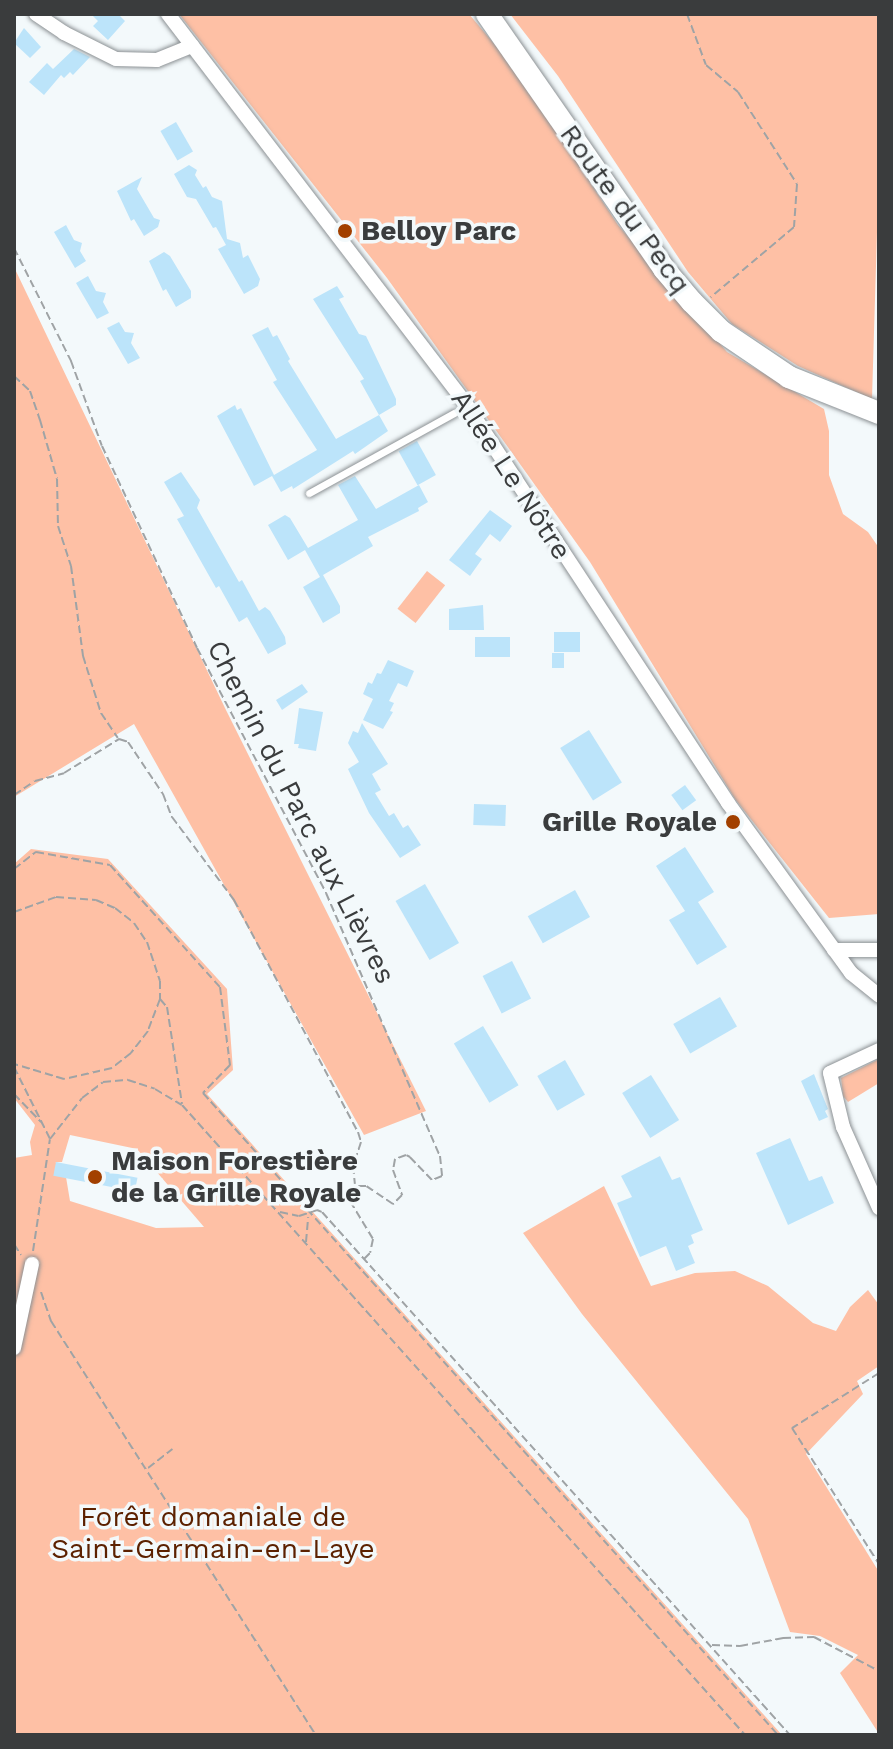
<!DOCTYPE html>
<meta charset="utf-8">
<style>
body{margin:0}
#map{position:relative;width:893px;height:1749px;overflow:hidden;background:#f3f9fb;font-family:"Work Sans",sans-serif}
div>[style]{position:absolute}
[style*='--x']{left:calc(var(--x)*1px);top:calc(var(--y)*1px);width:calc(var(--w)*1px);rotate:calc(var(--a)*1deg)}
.green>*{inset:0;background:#fec0a5;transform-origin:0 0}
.building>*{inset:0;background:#bce4fa;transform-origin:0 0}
.path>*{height:2px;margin-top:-1px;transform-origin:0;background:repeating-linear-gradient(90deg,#9fa3a5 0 8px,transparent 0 12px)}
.roads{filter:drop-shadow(0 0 2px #8c9194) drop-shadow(0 0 2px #8c9194)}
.lane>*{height:7px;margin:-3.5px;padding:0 3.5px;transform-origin:3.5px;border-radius:3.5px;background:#fff}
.street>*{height:14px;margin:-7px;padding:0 7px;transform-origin:7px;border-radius:7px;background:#fff}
.secondary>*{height:22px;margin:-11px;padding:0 11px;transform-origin:11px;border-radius:11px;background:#fff}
.dots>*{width:22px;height:22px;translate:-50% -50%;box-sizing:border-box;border:4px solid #f3f9fb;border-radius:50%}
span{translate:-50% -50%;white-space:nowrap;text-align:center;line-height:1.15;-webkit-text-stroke:7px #f3f9fb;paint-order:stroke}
.street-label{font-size:28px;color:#3a3c3d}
.poi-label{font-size:28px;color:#3a3c3d;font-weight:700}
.left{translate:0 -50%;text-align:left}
.right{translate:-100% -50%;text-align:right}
.park-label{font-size:28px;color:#5c2100}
.frame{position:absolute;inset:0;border:16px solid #3a3c3d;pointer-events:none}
</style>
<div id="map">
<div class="green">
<div style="clip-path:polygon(179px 14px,469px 14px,516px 70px,618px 225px,727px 352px,824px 409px,829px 431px,829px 475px,843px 514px,868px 532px,879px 548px,879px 914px,829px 918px,735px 799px,590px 562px,387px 278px)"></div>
<div style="clip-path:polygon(510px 14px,879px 14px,879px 166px,872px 399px,798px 366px,732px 324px,688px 272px,558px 76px)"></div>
<div style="clip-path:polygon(14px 267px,225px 708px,426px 1111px,364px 1135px,134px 724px,14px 797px)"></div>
<div style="left:427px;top:571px;width:23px;height:48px;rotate:38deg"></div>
<div style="clip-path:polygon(evenodd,31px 849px,108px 859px,227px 989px,233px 1070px,207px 1094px,782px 1735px,14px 1735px,14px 1158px,32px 1155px,30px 1142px,35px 1125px,14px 1098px,14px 864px,31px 849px,70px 1135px,137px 1149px,204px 1227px,156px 1228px,70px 1201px,64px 1165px,55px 1162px,62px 1162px,70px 1135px)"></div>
<div style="clip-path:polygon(879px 1059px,879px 1083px,848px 1102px,843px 1096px,841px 1078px)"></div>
<div style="clip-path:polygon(604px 1186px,651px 1286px,695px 1273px,735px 1271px,768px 1286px,813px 1323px,836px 1331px,850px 1307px,868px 1290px,879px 1305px,879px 1366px,857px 1381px,863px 1394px,806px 1454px,879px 1572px,879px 1734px,840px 1673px,858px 1655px,820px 1636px,790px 1632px,748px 1519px,582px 1314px,523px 1233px)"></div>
</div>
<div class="building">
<div style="clip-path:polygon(91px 14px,118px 14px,125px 21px,108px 40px,93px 26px,98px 21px)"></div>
<div style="clip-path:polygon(24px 28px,41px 47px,30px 58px,14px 43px)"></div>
<div style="clip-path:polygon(74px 49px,90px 57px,73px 75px,70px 72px,64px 78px,61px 75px,44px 95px,29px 82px,47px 63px,53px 69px)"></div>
<div style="left:176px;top:122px;width:34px;height:18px;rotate:60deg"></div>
<div style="clip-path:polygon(189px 165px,197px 170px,195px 175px,203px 188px,206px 186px,212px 197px,222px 201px,227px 239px,240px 243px,243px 258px,248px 255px,260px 279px,258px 286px,244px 294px,218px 249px,226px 245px,216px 227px,213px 228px,196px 199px,187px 197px,174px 174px)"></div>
<div style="clip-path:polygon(142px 177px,137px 189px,154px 218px,160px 220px,158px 227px,144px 236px,134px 219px,131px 221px,117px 191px)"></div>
<div style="clip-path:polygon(66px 225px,74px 240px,82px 243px,80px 251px,86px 261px,75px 268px,54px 232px)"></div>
<div style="clip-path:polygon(164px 252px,170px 256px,191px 291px,191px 298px,176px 307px,166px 289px,163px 291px,149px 261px)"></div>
<div style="clip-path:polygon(88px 276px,96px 291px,106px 293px,103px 302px,109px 313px,97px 319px,76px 283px)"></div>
<div style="clip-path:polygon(337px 286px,344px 297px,339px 299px,359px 334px,366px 336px,396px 399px,396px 405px,379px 415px,360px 381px,364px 379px,313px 299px)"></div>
<div style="clip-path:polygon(119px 322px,125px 332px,134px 333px,131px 343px,140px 358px,128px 364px,107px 328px)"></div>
<div style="clip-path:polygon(268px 327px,273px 337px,277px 335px,290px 359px,288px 361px,336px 439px,379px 415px,388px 431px,355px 454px,353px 451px,293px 489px,292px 486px,281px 492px,272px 476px,254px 486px,217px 416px,235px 405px,237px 410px,241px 408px,274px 475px,317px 450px,273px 382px,277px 380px,252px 335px)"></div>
<div style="left:417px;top:441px;width:39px;height:21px;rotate:61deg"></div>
<div style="clip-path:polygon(181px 472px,200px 500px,197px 508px,239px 582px,242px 580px,259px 611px,265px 607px,270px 611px,285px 637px,286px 644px,268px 654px,247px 617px,239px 622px,219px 586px,216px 588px,177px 519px,184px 516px,164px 482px)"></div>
<div style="clip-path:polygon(355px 476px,376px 509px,419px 485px,428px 502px,418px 508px,419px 511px,368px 537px,373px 546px,323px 575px,340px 606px,340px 613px,323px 623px,303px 587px,320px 577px,305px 550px,288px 560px,268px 525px,285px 515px,290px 518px,308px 548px,358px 520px,338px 485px)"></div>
<div style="clip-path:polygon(490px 510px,512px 526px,500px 542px,490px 534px,475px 554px,482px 559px,470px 576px,449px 560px)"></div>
<div style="clip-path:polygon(483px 605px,484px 630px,449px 630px,449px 609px)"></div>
<div style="left:580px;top:632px;width:20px;height:26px;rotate:90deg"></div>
<div style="left:475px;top:637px;width:35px;height:20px"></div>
<div style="left:552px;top:653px;width:12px;height:15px"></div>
<div style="clip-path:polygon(388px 660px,414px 671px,407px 687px,398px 683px,389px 701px,394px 703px,390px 711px,393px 712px,383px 729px,363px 720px,373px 699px,363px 694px,368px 682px,372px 684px,377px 673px,381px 674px)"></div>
<div style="clip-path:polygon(302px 684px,308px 692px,282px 710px,276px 700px)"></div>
<div style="clip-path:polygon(299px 708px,323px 712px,316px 751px,298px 748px,299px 744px,294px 744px)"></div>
<div style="clip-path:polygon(362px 723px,388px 764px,372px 774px,381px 790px,375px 793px,389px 816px,394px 813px,403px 828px,408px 825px,421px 845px,400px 858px,369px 813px,348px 769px,359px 762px,348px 743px,353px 731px,358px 733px)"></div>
<div style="left:589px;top:730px;width:62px;height:34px;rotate:58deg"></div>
<div style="left:685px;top:785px;width:19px;height:17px;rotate:54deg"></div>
<div style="left:474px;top:804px;width:32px;height:21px;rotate:2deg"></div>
<div style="clip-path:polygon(685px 847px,714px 892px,698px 902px,727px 947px,697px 965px,669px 920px,685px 911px,656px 866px)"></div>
<div style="left:425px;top:884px;width:68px;height:34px;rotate:60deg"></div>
<div style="left:575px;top:890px;width:31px;height:54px;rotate:61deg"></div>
<div style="left:512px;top:961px;width:42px;height:33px;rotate:63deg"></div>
<div style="left:720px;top:997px;width:34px;height:54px;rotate:60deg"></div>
<div style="left:483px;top:1026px;width:69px;height:34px;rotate:59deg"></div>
<div style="left:565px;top:1060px;width:40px;height:32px;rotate:60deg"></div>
<div style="clip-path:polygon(814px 1074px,828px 1109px,825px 1111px,828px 1117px,819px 1121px,801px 1081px)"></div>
<div style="left:651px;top:1075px;width:53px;height:34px;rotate:58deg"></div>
<div style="clip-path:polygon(790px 1138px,809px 1181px,822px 1176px,834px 1203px,788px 1225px,756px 1153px)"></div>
<div style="clip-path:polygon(660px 1156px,672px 1180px,680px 1177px,703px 1230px,691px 1235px,694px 1243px,688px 1246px,695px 1263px,676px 1271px,666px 1246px,640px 1257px,617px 1203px,632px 1197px,621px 1176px)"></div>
<div style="left:56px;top:1162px;width:83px;height:14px;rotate:11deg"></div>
</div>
<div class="path">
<div style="--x:687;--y:14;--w:54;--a:69.6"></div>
<div style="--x:706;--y:65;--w:42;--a:40.2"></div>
<div style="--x:738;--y:92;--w:109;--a:57.3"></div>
<div style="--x:797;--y:184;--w:43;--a:94"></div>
<div style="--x:794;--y:227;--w:109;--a:139.9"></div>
<div style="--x:14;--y:248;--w:127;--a:63.2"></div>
<div style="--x:71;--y:361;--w:90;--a:70"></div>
<div style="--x:102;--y:446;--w:223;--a:64.8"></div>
<div style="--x:197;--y:648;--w:277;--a:62.2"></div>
<div style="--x:326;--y:893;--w:287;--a:66.6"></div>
<div style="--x:440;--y:1156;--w:20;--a:84"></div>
<div style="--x:442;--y:1176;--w:11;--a:158"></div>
<div style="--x:432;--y:1180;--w:32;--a:-134"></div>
<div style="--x:410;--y:1157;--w:4;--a:-153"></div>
<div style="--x:406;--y:1155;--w:12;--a:160"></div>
<div style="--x:395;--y:1159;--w:11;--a:100"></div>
<div style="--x:393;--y:1170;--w:27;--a:70"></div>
<div style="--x:402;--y:1195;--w:13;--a:135"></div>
<div style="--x:393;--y:1204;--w:32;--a:-146"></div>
<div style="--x:366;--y:1186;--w:14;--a:180"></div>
<div style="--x:352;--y:1186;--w:15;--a:98"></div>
<div style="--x:350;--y:1201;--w:44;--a:58.8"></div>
<div style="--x:373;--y:1239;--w:14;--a:102"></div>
<div style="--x:370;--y:1253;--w:10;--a:135"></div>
<div style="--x:14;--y:376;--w:22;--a:43"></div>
<div style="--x:30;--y:391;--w:31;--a:71"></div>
<div style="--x:40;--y:420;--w:61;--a:73.9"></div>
<div style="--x:57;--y:479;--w:47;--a:88.8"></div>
<div style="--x:58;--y:526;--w:42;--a:72"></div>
<div style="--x:71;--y:566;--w:91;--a:82.4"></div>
<div style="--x:83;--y:656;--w:60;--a:72.5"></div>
<div style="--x:101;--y:713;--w:30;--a:56"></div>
<div style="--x:14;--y:795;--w:25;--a:-34"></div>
<div style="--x:35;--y:781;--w:30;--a:-15"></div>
<div style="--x:64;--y:773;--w:65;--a:-31.7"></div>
<div style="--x:119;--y:739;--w:9;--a:18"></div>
<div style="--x:128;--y:742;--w:63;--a:56.1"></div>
<div style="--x:163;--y:794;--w:25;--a:69"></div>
<div style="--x:172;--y:817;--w:104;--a:53.2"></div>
<div style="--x:234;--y:900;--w:263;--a:61.9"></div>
<div style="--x:358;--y:1132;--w:10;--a:73"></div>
<div style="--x:361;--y:1142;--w:25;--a:108"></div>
<div style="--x:353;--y:1166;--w:18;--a:84"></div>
<div style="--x:14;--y:869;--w:28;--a:-38"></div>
<div style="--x:36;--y:852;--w:75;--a:10"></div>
<div style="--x:110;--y:865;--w:164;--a:48"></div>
<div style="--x:220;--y:987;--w:79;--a:82.7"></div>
<div style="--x:230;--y:1065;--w:39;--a:134"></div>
<div style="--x:203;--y:1093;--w:862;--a:48.15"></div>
<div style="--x:14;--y:912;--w:45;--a:-19.7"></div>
<div style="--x:56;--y:897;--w:40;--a:4.3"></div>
<div style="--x:96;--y:900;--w:21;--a:23"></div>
<div style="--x:115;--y:908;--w:24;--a:38"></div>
<div style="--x:134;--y:923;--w:23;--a:56"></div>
<div style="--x:147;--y:942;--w:41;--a:71.6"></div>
<div style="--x:160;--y:981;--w:18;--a:90"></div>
<div style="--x:160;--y:999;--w:34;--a:111"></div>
<div style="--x:148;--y:1031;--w:28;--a:128"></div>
<div style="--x:131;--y:1053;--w:24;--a:142"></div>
<div style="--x:112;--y:1068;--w:49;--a:167.1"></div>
<div style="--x:64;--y:1079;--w:52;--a:-163.3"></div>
<div style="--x:160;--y:999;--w:11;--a:49"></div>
<div style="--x:167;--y:1007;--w:98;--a:81.2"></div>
<div style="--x:14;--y:1067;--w:80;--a:63.4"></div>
<div style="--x:14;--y:1094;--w:39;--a:46"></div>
<div style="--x:280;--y:1212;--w:19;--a:12"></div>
<div style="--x:299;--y:1216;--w:19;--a:-18"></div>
<div style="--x:317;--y:1210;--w:5;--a:22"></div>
<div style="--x:322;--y:1212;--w:702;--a:48.18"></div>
<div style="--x:306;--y:1242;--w:25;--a:-85"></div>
<div style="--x:14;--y:1244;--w:13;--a:58"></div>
<div style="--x:33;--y:1251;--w:113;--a:-81.4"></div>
<div style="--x:50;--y:1139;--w:52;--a:-52"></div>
<div style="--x:82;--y:1098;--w:26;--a:-37"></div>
<div style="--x:103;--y:1082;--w:25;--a:-5"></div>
<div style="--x:128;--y:1080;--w:28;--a:18"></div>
<div style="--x:155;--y:1089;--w:31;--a:31"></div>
<div style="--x:182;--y:1105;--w:845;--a:48.21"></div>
<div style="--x:41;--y:1292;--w:31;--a:71"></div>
<div style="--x:51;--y:1321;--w:492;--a:57.4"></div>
<div style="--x:879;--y:1373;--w:103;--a:147.7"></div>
<div style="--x:792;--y:1428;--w:161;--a:57.4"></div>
<div style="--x:148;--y:1468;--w:31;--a:-38"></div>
<div style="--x:712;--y:1645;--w:28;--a:2"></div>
<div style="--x:740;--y:1646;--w:44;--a:-10.5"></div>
<div style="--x:783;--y:1638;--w:31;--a:-2"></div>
<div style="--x:814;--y:1637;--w:73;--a:27.6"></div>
</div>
<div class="roads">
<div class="lane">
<div style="--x:309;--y:493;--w:166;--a:-28.9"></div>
</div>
<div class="street">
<div style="--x:36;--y:14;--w:34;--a:34"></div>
<div style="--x:64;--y:33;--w:58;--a:26.6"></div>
<div style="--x:116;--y:59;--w:41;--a:1.4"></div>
<div style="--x:157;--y:60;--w:38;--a:-22"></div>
<div style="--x:168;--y:14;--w:487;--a:52.6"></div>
<div style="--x:464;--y:401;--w:481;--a:56.7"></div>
<div style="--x:728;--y:803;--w:210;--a:54.1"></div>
<div style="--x:851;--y:973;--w:36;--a:39"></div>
<div style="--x:834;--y:950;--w:45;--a:0"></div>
<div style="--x:879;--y:1050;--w:54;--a:154.9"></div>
<div style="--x:830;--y:1073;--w:56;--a:76.5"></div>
<div style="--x:843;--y:1127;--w:89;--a:66"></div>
<div style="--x:14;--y:1348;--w:86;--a:-77.9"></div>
</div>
<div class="secondary">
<div style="--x:487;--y:14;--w:310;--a:55.2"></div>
<div style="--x:664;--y:269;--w:43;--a:49.7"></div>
<div style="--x:692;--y:302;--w:41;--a:45"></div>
<div style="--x:721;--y:331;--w:82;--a:34.1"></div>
<div style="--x:789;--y:377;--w:97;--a:21.8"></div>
</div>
</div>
<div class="dots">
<div style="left:345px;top:231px;background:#a24000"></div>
<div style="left:733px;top:822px;background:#a24000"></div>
<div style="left:95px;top:1177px;background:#a24000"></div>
</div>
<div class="street-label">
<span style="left:625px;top:209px;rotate:54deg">Route du Pecq</span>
<span style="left:511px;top:475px;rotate:57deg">Allée Le Nôtre</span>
<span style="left:301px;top:812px;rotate:63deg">Chemin du Parc aux Lièvres</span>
</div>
<div class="poi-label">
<span class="left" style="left:361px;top:231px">Belloy Parc</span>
<span class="right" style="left:717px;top:822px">Grille Royale</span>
<span class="left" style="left:111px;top:1177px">Maison Forestière<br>de la Grille Royale</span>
</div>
<div class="park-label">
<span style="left:213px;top:1533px">Forêt domaniale de<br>Saint-Germain-en-Laye</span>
</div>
<div class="frame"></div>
</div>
